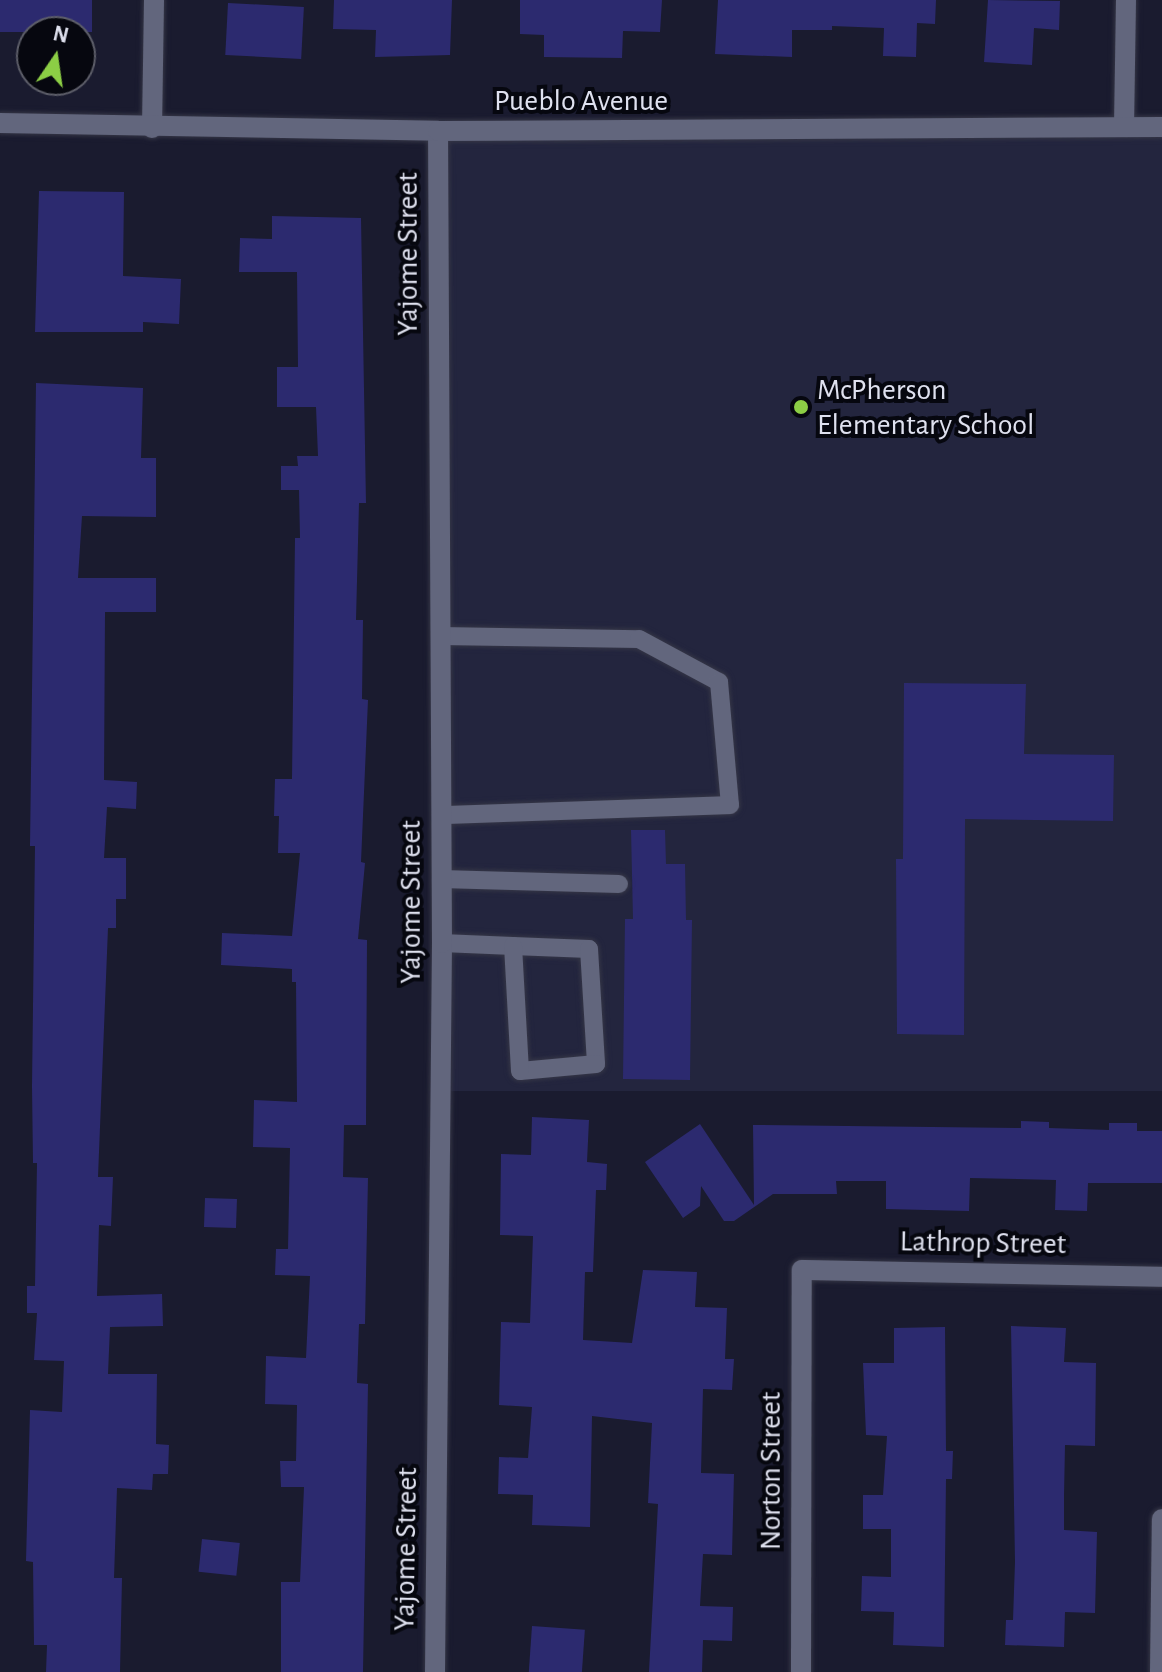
<!DOCTYPE html>
<style>
body{margin:0}
#map{position:relative;width:1162px;height:1672px;overflow:hidden;background:#1a1b2f;font-family:"Alegreya Sans",sans-serif}
div>[style]{position:absolute}
[style*='--x']{left:calc(var(--x)*1px);top:calc(var(--y)*1px);width:calc(var(--w)*1px);rotate:calc(var(--a)*1deg)}
.built>*{inset:0;background:#23253e;transform-origin:0 0}
.building>*{inset:0;background:#2c2a6f;transform-origin:0 0}
.roads{filter:drop-shadow(0 0 2px #353646) drop-shadow(0 0 2px #353646)}
.lane>*{height:18px;margin:-9px;padding:0 9px;transform-origin:9px;border-radius:9px;background:#62667d}
.street>*{height:20px;margin:-10px;padding:0 10px;transform-origin:10px;border-radius:10px;background:#62667d}
.secondary>*{height:20px;margin:-10px;padding:0 10px;transform-origin:10px;border-radius:10px;background:#62667d}
.dots>*{width:22px;height:22px;translate:-50% -50%;box-sizing:border-box;border:4px solid #06070f;border-radius:50%}
span{translate:-50% -50%;white-space:nowrap;text-align:center;line-height:1.15;-webkit-text-stroke:8px #06070f;paint-order:stroke}
.street-label{font-size:30px;color:#dfe1ef}
.poi-label{font-size:30px;color:#dfe1ef}
.left{translate:0 -50%;text-align:left}
.north{position:absolute;left:16px;top:16px;width:80px;height:80px;box-sizing:border-box;background:#06070f;border:2px solid #5d5e69;border-radius:50%;rotate:13deg;font-size:22px;font-weight:700;line-height:32px;text-align:center;color:#dfe1ef}
.north::after{content:'';display:block;margin:auto;width:28px;height:36px;background:#8cce45;clip-path:polygon(50% 0,100% 100%,50% 72%,0 100%)}
</style>
<div id="map">
<div class="built">
<div style="left:1162px;top:127px;width:964px;height:724px;rotate:90deg"></div>
</div>
<div class="building">
<div style="left:0;top:0;width:92px;height:32px"></div>
<div style="clip-path:polygon(334px 0,452px 0,450px 55px,375px 57px,376px 30px,333px 29px)"></div>
<div style="clip-path:polygon(520px 0,662px 0,660px 32px,623px 31px,622px 58px,544px 57px,544px 35px,520px 34px)"></div>
<div style="clip-path:polygon(718px 0,936px 0,935px 24px,917px 23px,916px 57px,883px 56px,884px 28px,832px 26px,832px 30px,792px 30px,792px 57px,715px 54px)"></div>
<div style="clip-path:polygon(988px 0,1060px 1px,1059px 30px,1034px 28px,1032px 65px,984px 62px)"></div>
<div style="left:228px;top:3px;width:76px;height:52px;rotate:3deg"></div>
<div style="clip-path:polygon(39px 191px,124px 192px,123px 276px,181px 279px,179px 324px,143px 322px,143px 332px,35px 332px)"></div>
<div style="clip-path:polygon(272px 216px,361px 218px,366px 503px,359px 503px,356px 620px,363px 620px,362px 699px,368px 700px,361px 862px,365px 863px,358px 939px,367px 940px,366px 1125px,344px 1125px,343px 1177px,368px 1178px,365px 1324px,359px 1324px,357px 1383px,368px 1384px,363px 1672px,281px 1672px,281px 1582px,300px 1582px,304px 1487px,281px 1487px,280px 1461px,296px 1461px,297px 1405px,265px 1404px,266px 1356px,306px 1358px,310px 1276px,275px 1275px,276px 1249px,288px 1249px,290px 1148px,253px 1147px,254px 1100px,297px 1102px,296px 982px,292px 982px,292px 969px,221px 965px,222px 933px,292px 936px,300px 853px,278px 853px,279px 816px,274px 816px,275px 779px,292px 779px,295px 538px,300px 538px,299px 490px,281px 490px,281px 466px,298px 466px,297px 456px,318px 456px,316px 407px,277px 407px,277px 367px,298px 367px,297px 272px,239px 272px,240px 238px,272px 239px)"></div>
<div style="clip-path:polygon(36px 383px,143px 388px,141px 458px,156px 458px,156px 517px,82px 516px,78px 578px,156px 578px,156px 612px,105px 612px,104px 780px,137px 782px,136px 809px,107px 807px,104px 858px,126px 858px,126px 899px,116px 899px,116px 928px,108px 928px,98px 1177px,113px 1177px,111px 1226px,99px 1225px,97px 1296px,162px 1294px,163px 1326px,110px 1327px,108px 1374px,157px 1374px,156px 1444px,169px 1445px,168px 1474px,153px 1474px,152px 1490px,117px 1488px,114px 1578px,122px 1578px,120px 1672px,46px 1672px,47px 1645px,34px 1645px,33px 1562px,26px 1561px,30px 1410px,62px 1412px,64px 1361px,34px 1360px,37px 1313px,27px 1313px,27px 1286px,35px 1286px,37px 1163px,33px 1163px,32px 1086px,35px 846px,30px 846px)"></div>
<div style="clip-path:polygon(904px 683px,1026px 684px,1024px 754px,1114px 755px,1113px 821px,965px 819px,964px 1035px,897px 1034px,896px 859px,903px 859px)"></div>
<div style="clip-path:polygon(631px 830px,665px 830px,666px 864px,685px 864px,686px 920px,692px 920px,690px 1080px,623px 1079px,625px 919px,633px 919px)"></div>
<div style="clip-path:polygon(532px 1117px,589px 1120px,587px 1162px,607px 1164px,606px 1190px,596px 1190px,593px 1272px,585px 1272px,583px 1340px,632px 1343px,643px 1270px,697px 1272px,695px 1307px,727px 1308px,725px 1359px,734px 1359px,732px 1390px,703px 1389px,701px 1473px,734px 1474px,732px 1555px,703px 1554px,700px 1606px,733px 1607px,732px 1641px,703px 1640px,702px 1672px,649px 1672px,658px 1504px,648px 1503px,652px 1423px,592px 1416px,590px 1527px,532px 1525px,533px 1495px,498px 1494px,499px 1457px,528px 1458px,532px 1407px,499px 1405px,501px 1322px,530px 1323px,533px 1236px,500px 1235px,501px 1154px,531px 1155px)"></div>
<div style="clip-path:polygon(1021px 1121px,1049px 1122px,1049px 1128px,1109px 1130px,1109px 1123px,1137px 1123px,1137px 1131px,1162px 1131px,1162px 1183px,1088px 1183px,1087px 1211px,1055px 1210px,1056px 1180px,970px 1178px,969px 1211px,886px 1209px,886px 1181px,836px 1181px,837px 1194px,773px 1194px,734px 1221px,724px 1221px,701px 1186px,700px 1206px,683px 1218px,645px 1162px,700px 1124px,754px 1205px,753px 1125px,1021px 1128px)"></div>
<div style="left:205px;top:1198px;width:32px;height:29px;rotate:2deg"></div>
<div style="clip-path:polygon(1011px 1326px,1066px 1328px,1064px 1362px,1096px 1363px,1095px 1446px,1065px 1445px,1064px 1496px,1064px 1530px,1097px 1532px,1095px 1613px,1065px 1612px,1064px 1647px,1005px 1645px,1006px 1620px,1013px 1620px,1015px 1562px)"></div>
<div style="clip-path:polygon(945px 1327px,946px 1451px,953px 1451px,952px 1479px,946px 1479px,944px 1647px,893px 1645px,894px 1612px,861px 1611px,862px 1576px,891px 1577px,891px 1529px,863px 1529px,863px 1495px,883px 1495px,887px 1436px,866px 1435px,863px 1363px,894px 1363px,894px 1328px)"></div>
<div style="left:202px;top:1539px;width:38px;height:33px;rotate:6deg"></div>
<div style="left:532px;top:1626px;width:53px;height:46px;rotate:4deg"></div>
</div>
<div class="roads">
<div class="lane">
<div style="--x:440;--y:636;--w:199;--a:0.9"></div>
<div style="--x:639;--y:639;--w:91;--a:28.3"></div>
<div style="--x:719;--y:682;--w:123;--a:84.9"></div>
<div style="--x:730;--y:805;--w:289;--a:178"></div>
<div style="--x:441;--y:879;--w:178;--a:1.6"></div>
<div style="--x:442;--y:943;--w:71;--a:2.4"></div>
<div style="--x:513;--y:946;--w:76;--a:2.3"></div>
<div style="--x:589;--y:949;--w:115;--a:86.5"></div>
<div style="--x:596;--y:1064;--w:76;--a:174.7"></div>
<div style="--x:520;--y:1071;--w:125;--a:-93.2"></div>
</div>
<div class="street">
<div style="--x:1124;--y:127;--w:127;--a:-89.1"></div>
<div style="--x:152;--y:128;--w:128;--a:-89.1"></div>
<div style="--x:435;--y:1672;--w:729;--a:-89.45"></div>
<div style="--x:442;--y:943;--w:812;--a:-90.28"></div>
<div style="--x:801;--y:1672;--w:402;--a:-89.9"></div>
<div style="--x:802;--y:1270;--w:360;--a:1.1"></div>
<div style="--x:1160;--y:1672;--w:153;--a:-89.3"></div>
</div>
<div class="secondary">
<div style="--x:0;--y:123;--w:438;--a:1"></div>
<div style="--x:438;--y:131;--w:724;--a:-0.32"></div>
</div>
</div>
<div class="dots">
<div style="left:801px;top:407px;background:#8cce45"></div>
</div>
<div class="street-label">
<span style="left:581px;top:101px">Pueblo Avenue</span>
<span style="left:408px;top:254px;rotate:-90deg">Yajome Street</span>
<span style="left:411px;top:902px;rotate:-90deg">Yajome Street</span>
<span style="left:983px;top:1243px;rotate:1deg">Lathrop Street</span>
<span style="left:771px;top:1471px;rotate:-90deg">Norton Street</span>
<span style="left:406px;top:1549px;rotate:-89deg">Yajome Street</span>
</div>
<div class="poi-label">
<span class="left" style="left:817px;top:407px">McPherson<br>Elementary School</span>
</div>
<div class="north">N</div>
</div>
